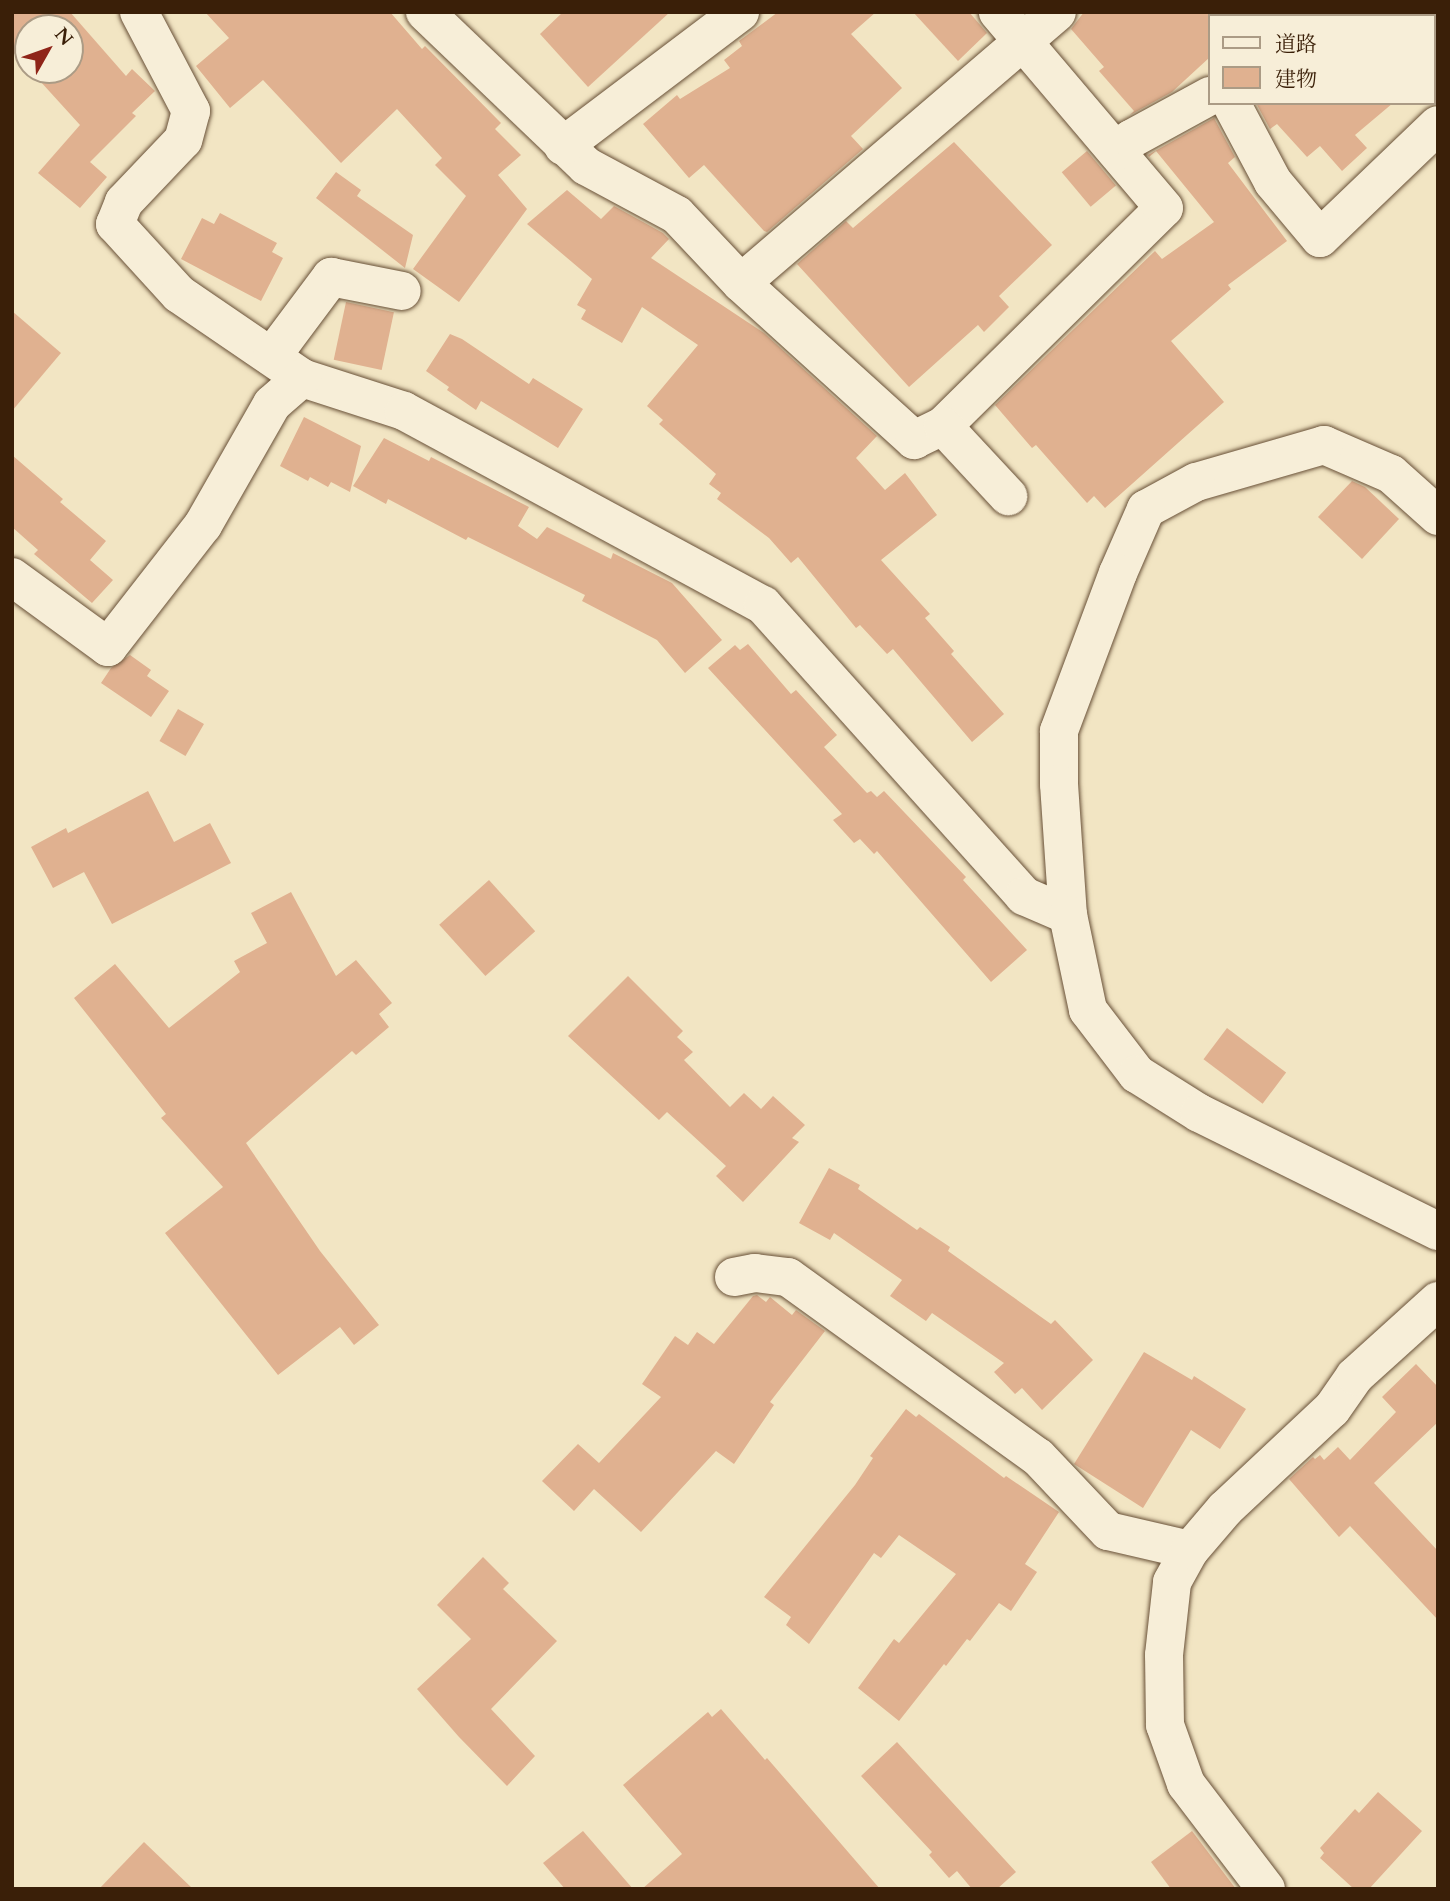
<!DOCTYPE html>
<meta charset="utf-8">
<style>
body{margin:0}
#map{position:relative;width:1450px;height:1901px;overflow:hidden;background:#f2e5c3;font-family:Cardo,"Noto Serif JP",serif}
div>[style]{position:absolute}
[style*='--x']{left:calc(var(--x)*1px);top:calc(var(--y)*1px);width:calc(var(--w)*1px);rotate:calc(var(--a)*1deg)}
.building>*{inset:0;background:#e0b190;transform-origin:0 0}
.roads{filter:drop-shadow(0 0 2px #685037) drop-shadow(0 0 2px #685037)}
.street>*{height:38px;margin:-19px;padding:0 19px;transform-origin:19px;border-radius:19px;background:#f7eed8}
span{translate:-50% -50%;white-space:nowrap;text-align:center;line-height:1.15;-webkit-text-stroke:5px #f7eed8;paint-order:stroke}
.frame{position:absolute;inset:0;border:14px solid #3a1f08;pointer-events:none}
.legend{position:absolute;left:1208px;top:14px;width:228px;height:91px;box-sizing:border-box;background:#f7eed8;border:2px solid #ab9b85;margin:0;padding:9px 12px;list-style:none;font-size:21px;color:#3a1f08}
.legend li{display:flex;align-items:center;gap:14px;height:35px}
.legend b{width:35px;border:2px solid #ab9b85}
.north{position:absolute;left:14px;top:14px;width:70px;height:70px;box-sizing:border-box;background:#f7eed8;border:2px solid #ab9b85;border-radius:50%;rotate:50deg;font-size:19px;font-weight:700;line-height:28px;text-align:center;color:#3a1f08}
.north::after{content:'';display:block;margin:auto;width:24px;height:32px;background:#8f2418;clip-path:polygon(50% 0,100% 100%,50% 72%,0 100%)}
</style>
<div id="map">
<div class="building">
<div style="clip-path:polygon(12px 12px,70px 12px,126px 76px,132px 69px,155px 91px,132px 113px,136px 116px,90px 162px,107px 177px,80px 208px,38px 173px,80px 125px,30px 70px,70px 70px,70px 28px,28px 28px,28px 68px,12px 51px)"></div>
<div style="clip-path:polygon(205px 12px,390px 12px,422px 49px,425px 46px,501px 123px,495px 129px,521px 155px,498px 175px,527px 209px,459px 302px,413px 269px,466px 196px,435px 165px,442px 158px,397px 109px,341px 163px,263px 80px,230px 108px,196px 66px,229px 38px)"></div>
<div style="clip-path:polygon(563px 12px,670px 12px,588px 87px,540px 34px)"></div>
<div style="clip-path:polygon(778px 12px,876px 12px,851px 34px,902px 88px,851px 136px,863px 149px,767px 232px,764px 231px,704px 165px,689px 178px,643px 124px,677px 95px,680px 99px,730px 68px,724px 60px,742px 46px,739px 41px)"></div>
<div style="clip-path:polygon(913px 12px,969px 12px,987px 33px,958px 61px)"></div>
<div style="clip-path:polygon(1084px 12px,1210px 12px,1210px 57px,1172px 92px,1130px 115px,1134px 111px,1099px 71px,1104px 67px,1071px 29px)"></div>
<div style="clip-path:polygon(1256px 103px,1393px 103px,1355px 135px,1367px 148px,1342px 171px,1320px 146px,1307px 157px,1277px 124px,1270px 129px)"></div>
<div style="clip-path:polygon(1214px 118px,1235px 157px,1228px 163px,1287px 241px,1228px 285px,1231px 289px,1171px 341px,1224px 402px,1105px 508px,1094px 496px,1087px 503px,1036px 445px,1032px 448px,995px 405px,1155px 251px,1162px 259px,1214px 222px,1156px 151px,1149px 157px,1148px 155px)"></div>
<div style="clip-path:polygon(954px 142px,1052px 245px,999px 296px,1009px 307px,984px 332px,978px 325px,909px 387px,797px 264px,846px 221px,853px 228px)"></div>
<div style="left:1087px;top:151px;width:45px;height:33px;rotate:50deg"></div>
<div style="clip-path:polygon(336px 172px,361px 190px,357px 196px,413px 235px,405px 268px,316px 198px)"></div>
<div style="clip-path:polygon(567px 190px,601px 219px,614px 206px,663px 233px,669px 239px,651px 258px,764px 333px,877px 436px,856px 458px,885px 490px,905px 473px,937px 515px,881px 560px,930px 614px,925px 618px,954px 651px,951px 654px,1004px 714px,972px 742px,893px 649px,887px 654px,860px 625px,856px 628px,798px 557px,791px 563px,769px 538px,717px 499px,721px 493px,709px 484px,716px 474px,659px 424px,663px 420px,647px 406px,698px 345px,642px 307px,622px 343px,581px 319px,586px 310px,577px 305px,592px 279px,527px 224px)"></div>
<div style="clip-path:polygon(220px 213px,277px 243px,272px 252px,283px 258px,261px 301px,181px 259px,202px 218px,214px 224px)"></div>
<div style="left:346px;top:302px;width:49px;height:59px;rotate:12deg"></div>
<div style="clip-path:polygon(12px 311px,61px 353px,12px 411px)"></div>
<div style="clip-path:polygon(450px 334px,462px 339px,529px 384px,533px 378px,583px 409px,558px 448px,481px 401px,476px 410px,447px 390px,449px 387px,426px 371px)"></div>
<div style="clip-path:polygon(304px 417px,361px 446px,350px 492px,331px 482px,328px 487px,310px 477px,308px 481px,280px 466px)"></div>
<div style="clip-path:polygon(384px 438px,429px 461px,431px 457px,529px 507px,518px 526px,537px 539px,547px 527px,611px 559px,613px 553px,672px 583px,722px 640px,685px 673px,657px 640px,582px 601px,585px 595px,468px 537px,466px 540px,388px 499px,386px 504px,353px 486px)"></div>
<div style="clip-path:polygon(12px 455px,63px 499px,60px 502px,106px 541px,90px 560px,113px 580px,92px 603px,34px 554px,38px 550px,12px 527px)"></div>
<div style="clip-path:polygon(1352px 481px,1365px 487px,1399px 519px,1362px 559px,1318px 517px)"></div>
<div style="clip-path:polygon(748px 644px,791px 694px,796px 690px,837px 735px,824px 747px,867px 793px,871px 791px,877px 797px,884px 791px,966px 877px,963px 880px,1027px 950px,991px 982px,877px 851px,874px 854px,860px 839px,854px 843px,833px 820px,842px 814px,708px 668px,735px 645px,740px 650px)"></div>
<div style="clip-path:polygon(130px 655px,151px 670px,147px 676px,169px 691px,151px 717px,101px 683px,111px 668px)"></div>
<div style="left:178px;top:709px;width:30px;height:37px;rotate:30deg"></div>
<div style="clip-path:polygon(148px 791px,174px 842px,210px 823px,231px 863px,112px 924px,84px 872px,53px 888px,31px 847px,66px 828px,68px 833px)"></div>
<div style="left:489px;top:880px;width:69px;height:67px;rotate:48deg"></div>
<div style="clip-path:polygon(291px 892px,336px 976px,356px 960px,392px 1003px,379px 1014px,389px 1027px,356px 1055px,352px 1051px,246px 1143px,320px 1251px,379px 1325px,354px 1345px,340px 1327px,278px 1375px,165px 1233px,223px 1187px,161px 1118px,166px 1114px,74px 998px,115px 964px,169px 1028px,240px 972px,234px 961px,267px 943px,251px 913px)"></div>
<div style="clip-path:polygon(628px 976px,683px 1031px,677px 1037px,693px 1052px,684px 1060px,730px 1107px,744px 1093px,761px 1109px,773px 1096px,805px 1125px,792px 1138px,799px 1142px,743px 1202px,716px 1176px,726px 1166px,667px 1112px,659px 1120px,568px 1036px)"></div>
<div style="left:1227px;top:1028px;width:74px;height:39px;rotate:37deg"></div>
<div style="clip-path:polygon(829px 1168px,860px 1185px,858px 1189px,917px 1230px,920px 1227px,950px 1247px,948px 1251px,1051px 1324px,1055px 1320px,1093px 1360px,1042px 1410px,1022px 1388px,1015px 1394px,994px 1372px,1004px 1363px,932px 1313px,926px 1321px,890px 1296px,902px 1280px,834px 1233px,830px 1240px,799px 1223px)"></div>
<div style="clip-path:polygon(757px 1295px,766px 1302px,770px 1297px,792px 1315px,796px 1310px,825px 1331px,770px 1402px,774px 1405px,734px 1464px,716px 1451px,641px 1532px,594px 1489px,574px 1511px,542px 1481px,578px 1444px,599px 1463px,661px 1397px,642px 1384px,675px 1336px,688px 1345px,697px 1332px,714px 1344px,753px 1296px)"></div>
<div style="clip-path:polygon(1144px 1352px,1192px 1380px,1194px 1376px,1246px 1409px,1220px 1449px,1191px 1430px,1143px 1508px,1074px 1464px)"></div>
<div style="clip-path:polygon(1416px 1364px,1438px 1387px,1438px 1422px,1374px 1483px,1438px 1551px,1438px 1620px,1350px 1526px,1339px 1537px,1289px 1479px,1313px 1457px,1315px 1459px,1320px 1455px,1324px 1460px,1338px 1447px,1350px 1460px,1396px 1412px,1382px 1397px)"></div>
<div style="clip-path:polygon(906px 1409px,916px 1417px,919px 1414px,1004px 1478px,1006px 1476px,1059px 1512px,1025px 1564px,1037px 1572px,1011px 1611px,999px 1603px,970px 1641px,967px 1639px,946px 1666px,944px 1664px,899px 1721px,858px 1688px,894px 1639px,899px 1643px,956px 1574px,899px 1535px,881px 1558px,874px 1553px,809px 1644px,786px 1625px,791px 1617px,764px 1597px,855px 1485px,873px 1458px,870px 1456px)"></div>
<div style="clip-path:polygon(483px 1557px,509px 1583px,503px 1589px,557px 1641px,491px 1709px,535px 1756px,507px 1786px,459px 1737px,417px 1689px,471px 1639px,437px 1605px)"></div>
<div style="clip-path:polygon(721px 1709px,765px 1760px,767px 1758px,880px 1889px,642px 1889px,682px 1854px,623px 1785px,708px 1712px,712px 1717px)"></div>
<div style="clip-path:polygon(897px 1742px,1016px 1872px,997px 1889px,972px 1889px,957px 1871px,949px 1878px,929px 1855px,932px 1852px,861px 1776px)"></div>
<div style="clip-path:polygon(1378px 1792px,1422px 1831px,1369px 1889px,1354px 1889px,1320px 1858px,1324px 1853px,1320px 1848px,1355px 1809px,1359px 1813px)"></div>
<div style="clip-path:polygon(583px 1831px,633px 1889px,565px 1889px,543px 1863px)"></div>
<div style="clip-path:polygon(1192px 1831px,1236px 1889px,1171px 1889px,1151px 1862px)"></div>
<div style="clip-path:polygon(144px 1842px,193px 1889px,99px 1889px)"></div>
</div>
<div class="roads">
<div class="street">
<div style="--x:139;--y:12;--w:112;--a:62.3"></div>
<div style="--x:191;--y:111;--w:30;--a:105"></div>
<div style="--x:183;--y:140;--w:86;--a:133.6"></div>
<div style="--x:124;--y:202;--w:24;--a:112"></div>
<div style="--x:115;--y:224;--w:95;--a:47.6"></div>
<div style="--x:179;--y:294;--w:149;--a:34.3"></div>
<div style="--x:302;--y:378;--w:107;--a:17.9"></div>
<div style="--x:404;--y:411;--w:408;--a:28.4"></div>
<div style="--x:763;--y:605;--w:391;--a:48.1"></div>
<div style="--x:1024;--y:896;--w:48;--a:23.4"></div>
<div style="--x:425;--y:12;--w:223;--a:43.7"></div>
<div style="--x:586;--y:166;--w:103;--a:28.3"></div>
<div style="--x:677;--y:215;--w:93;--a:46.7"></div>
<div style="--x:741;--y:283;--w:234;--a:42.2"></div>
<div style="--x:914;--y:440;--w:32;--a:-26"></div>
<div style="--x:943;--y:426;--w:310;--a:-44.6"></div>
<div style="--x:1164;--y:208;--w:257;--a:-130.3"></div>
<div style="--x:1323;--y:16;--w:6;--a:-39"></div>
<div style="--x:1231;--y:103;--w:89;--a:62"></div>
<div style="--x:1273;--y:182;--w:73;--a:50"></div>
<div style="--x:1320;--y:238;--w:163;--a:-43.8"></div>
<div style="--x:563;--y:146;--w:222;--a:-37.1"></div>
<div style="--x:1118;--y:151;--w:18;--a:-43"></div>
<div style="--x:1131;--y:139;--w:90;--a:-28.6"></div>
<div style="--x:741;--y:283;--w:416;--a:-40.6"></div>
<div style="--x:272;--y:356;--w:99;--a:-53.2"></div>
<div style="--x:331;--y:277;--w:72;--a:11.2"></div>
<div style="--x:943;--y:426;--w:96;--a:47.1"></div>
<div style="--x:1438;--y:516;--w:63;--a:-138.2"></div>
<div style="--x:1391;--y:474;--w:73;--a:-156.6"></div>
<div style="--x:1324;--y:445;--w:133;--a:163.9"></div>
<div style="--x:1196;--y:482;--w:57;--a:151.6"></div>
<div style="--x:1146;--y:509;--w:70;--a:113.6"></div>
<div style="--x:1118;--y:573;--w:169;--a:110.5"></div>
<div style="--x:1059;--y:731;--w:53;--a:90"></div>
<div style="--x:1059;--y:784;--w:131;--a:86.1"></div>
<div style="--x:1068;--y:915;--w:97;--a:78.1"></div>
<div style="--x:1088;--y:1010;--w:81;--a:52.6"></div>
<div style="--x:1137;--y:1074;--w:73;--a:32.2"></div>
<div style="--x:1199;--y:1113;--w:267;--a:26.3"></div>
<div style="--x:12;--y:577;--w:119;--a:36.1"></div>
<div style="--x:108;--y:647;--w:155;--a:-52.1"></div>
<div style="--x:203;--y:525;--w:139;--a:-60.3"></div>
<div style="--x:272;--y:404;--w:40;--a:-41"></div>
<div style="--x:734;--y:1277;--w:21;--a:-11"></div>
<div style="--x:755;--y:1273;--w:33;--a:7"></div>
<div style="--x:788;--y:1277;--w:308;--a:35.8"></div>
<div style="--x:1038;--y:1457;--w:102;--a:46.6"></div>
<div style="--x:1108;--y:1531;--w:84;--a:13"></div>
<div style="--x:1266;--y:1889;--w:132;--a:-127.3"></div>
<div style="--x:1186;--y:1784;--w:63;--a:-109.6"></div>
<div style="--x:1165;--y:1725;--w:70;--a:-90.8"></div>
<div style="--x:1164;--y:1655;--w:73;--a:-83.7"></div>
<div style="--x:1172;--y:1582;--w:37;--a:-61"></div>
<div style="--x:1190;--y:1550;--w:54;--a:-49.5"></div>
<div style="--x:1225;--y:1509;--w:146;--a:-43.1"></div>
<div style="--x:1332;--y:1409;--w:40;--a:-55.1"></div>
<div style="--x:1355;--y:1376;--w:112;--a:-42.1"></div>
</div>
</div>
<div class="frame"></div>
<ul class="legend">
<li><b style="height:9px;background:#f7eed8"></b>道路</li>
<li><b style="height:19px;background:#e0b190"></b>建物</li>
</ul>
<div class="north">N</div>
</div>
